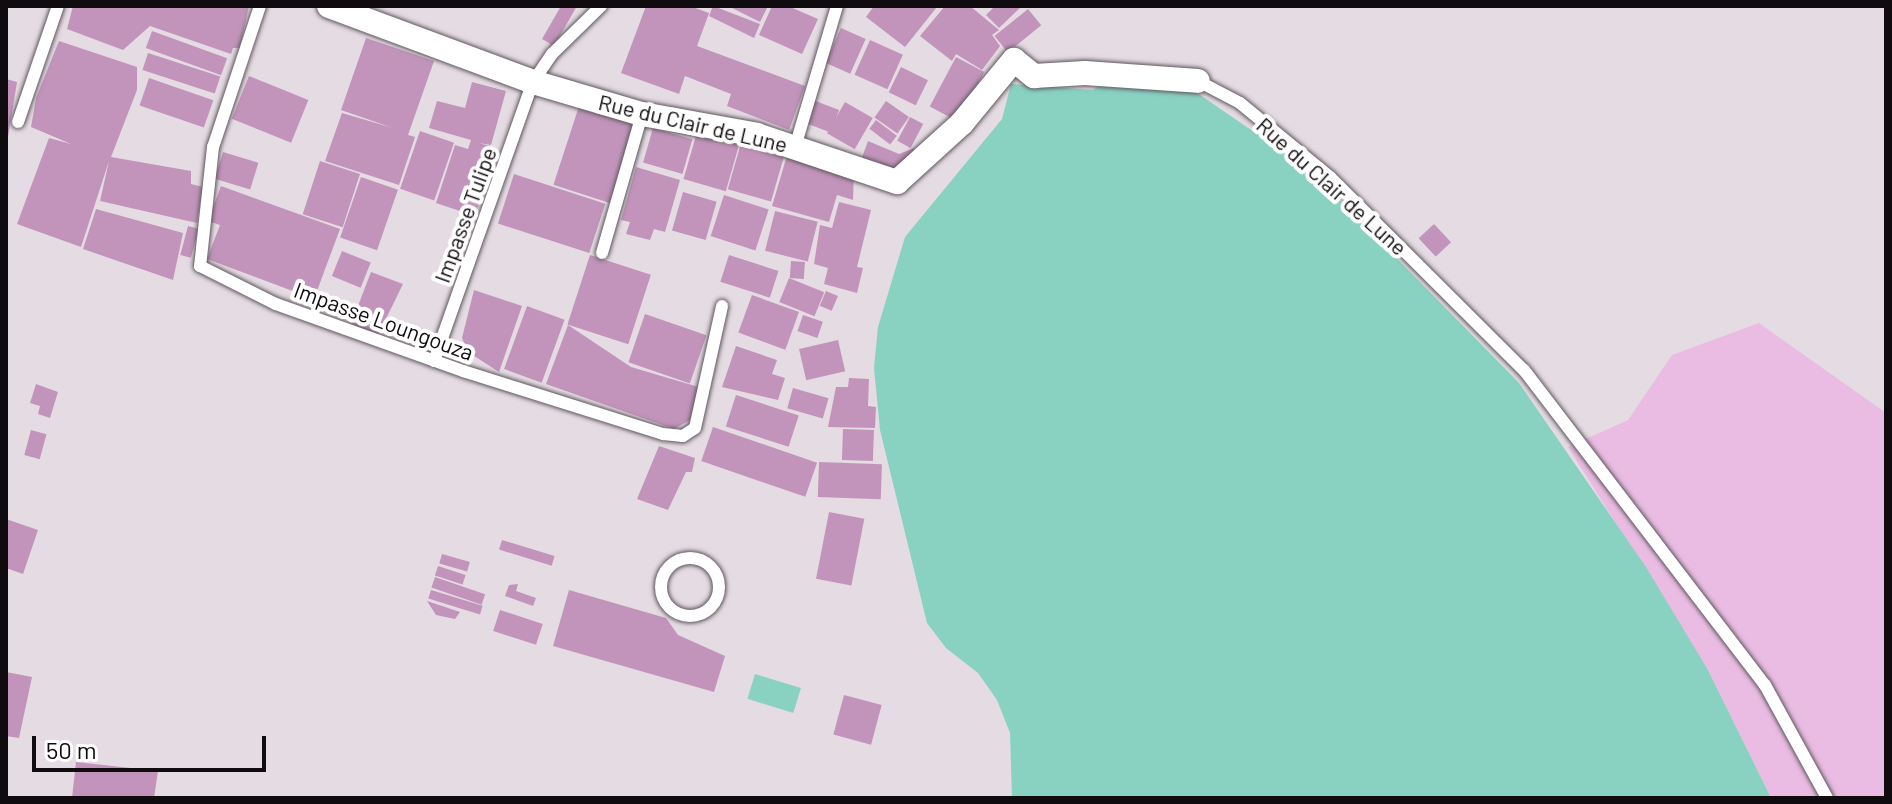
<!DOCTYPE html>
<style>
body{margin:0}
#map{position:relative;width:1892px;height:804px;overflow:hidden;background:#e5dbe3;font-family:Barlow,sans-serif}
div>[style]{position:absolute}
[style*='--x']{left:calc(var(--x)*1px);top:calc(var(--y)*1px);width:calc(var(--w)*1px);rotate:calc(var(--a)*1deg)}
.green>*{inset:0;background:#eabce3}
.water>*{inset:0;background:#89d2c2;transform-origin:0 0}
.building>*{inset:0;background:#c294bb;transform-origin:0 0}
.roads{filter:drop-shadow(0 0 2px #5f575e) drop-shadow(0 0 2px #5f575e)}
.service>*{height:12px;margin:-6px;padding:0 6px;transform-origin:6px;border-radius:6px;background:#fff}
.service>.ring{margin:-6px;padding:0;box-sizing:content-box;background:none;border:12px solid #fff;border-radius:50%}
.minor>*{height:24px;margin:-12px;padding:0 12px;transform-origin:12px;border-radius:12px;background:#fff}
span{translate:-50% -50%;white-space:nowrap;text-align:center;line-height:1.15;-webkit-text-stroke:8px #fff;paint-order:stroke}
.street-label{font-size:22px;color:#0f0b0e}
.frame{position:absolute;inset:0;border:8px solid #0f0b0e;pointer-events:none}
.scale{position:absolute;left:32px;top:736px;width:234px;height:36px;box-sizing:border-box;border:4px solid #0f0b0e;border-top:0;padding-left:10px;font-size:24px;line-height:28px;white-space:nowrap;color:#0f0b0e;-webkit-text-stroke:6px #fff;paint-order:stroke}
</style>
<div id="map">
<div class="green">
<div style="clip-path:polygon(1759px 323px,1886px 413px,1886px 798px,1771px 798px,1708px 670px,1568px 447px,1628px 420px,1672px 355px)"></div>
</div>
<div class="water">
<div style="clip-path:polygon(1112px 77px,1190px 88px,1311px 171px,1519px 383px,1646px 567px,1708px 670px,1771px 798px,1012px 798px,1010px 733px,997px 700px,978px 673px,946px 648px,927px 623px,880px 430px,874px 368px,878px 327px,905px 237px,1002px 119px,1011px 84px,1093px 90px)"></div>
<div style="left:755px;top:674px;width:48px;height:26px;rotate:17deg"></div>
</div>
<div class="building">
<div style="clip-path:polygon(73px 6px,249px 6px,240px 48px,233px 48px,231px 54px,150px 26px,123px 50px,67px 29px)"></div>
<div style="clip-path:polygon(561px 6px,577px 6px,554px 46px,542px 39px)"></div>
<div style="clip-path:polygon(646px 6px,690px 6px,709px 13px,697px 46px,805px 86px,789px 130px,727px 106px,731px 94px,685px 76px,679px 94px,621px 73px)"></div>
<div style="clip-path:polygon(713px 6px,760px 24px,754px 38px,709px 16px)"></div>
<div style="clip-path:polygon(728px 6px,768px 6px,760px 22px)"></div>
<div style="clip-path:polygon(772px 6px,788px 6px,818px 19px,802px 54px,759px 35px)"></div>
<div style="clip-path:polygon(874px 6px,935px 6px,937px 7px,905px 47px,866px 17px)"></div>
<div style="clip-path:polygon(945px 6px,970px 6px,999px 30px,992px 35px,1000px 46px,982px 70px,956px 54px,952px 61px,920px 36px)"></div>
<div style="clip-path:polygon(995px 6px,1022px 6px,999px 28px,986px 15px)"></div>
<div style="left:1028px;top:9px;width:21px;height:43px;rotate:51deg"></div>
<div style="left:841px;top:28px;width:27px;height:38px;rotate:24deg"></div>
<div style="left:152px;top:31px;width:80px;height:18px;rotate:20deg"></div>
<div style="clip-path:polygon(366px 38px,434px 61px,408px 135px,415px 137px,399px 185px,325px 161px,342px 113px,393px 128px,341px 110px)"></div>
<div style="left:870px;top:40px;width:36px;height:38px;rotate:24deg"></div>
<div style="clip-path:polygon(59px 41px,137px 67px,137px 90px,111px 157px,191px 171px,191px 184px,203px 187px,197px 223px,100px 201px,109px 161px,81px 247px,17px 224px,49px 138px,71px 144px,31px 127px,36px 98px)"></div>
<div style="left:148px;top:53px;width:76px;height:18px;rotate:18deg"></div>
<div style="left:956px;top:57px;width:32px;height:56px;rotate:28deg"></div>
<div style="left:901px;top:67px;width:30px;height:28px;rotate:26deg"></div>
<div style="left:249px;top:76px;width:64px;height:46px;rotate:22deg"></div>
<div style="left:149px;top:78px;width:68px;height:29px;rotate:19deg"></div>
<div style="clip-path:polygon(6px 79px,17px 82px,8px 137px,6px 137px)"></div>
<div style="clip-path:polygon(472px 82px,506px 91px,491px 145px,479px 143px,490px 146px,488px 154px,480px 153px,494px 157px,475px 216px,436px 203px,455px 145px,468px 149px,471px 140px,429px 128px,437px 101px,465px 108px)"></div>
<div style="left:813px;top:100px;width:28px;height:24px;rotate:21deg"></div>
<div style="left:886px;top:101px;width:28px;height:20px;rotate:35deg"></div>
<div style="left:845px;top:102px;width:32px;height:36px;rotate:30deg"></div>
<div style="left:580px;top:103px;width:59px;height:86px;rotate:18deg"></div>
<div style="left:910px;top:117px;width:15px;height:27px;rotate:28deg"></div>
<div style="left:876px;top:120px;width:26px;height:11px;rotate:37deg"></div>
<div style="left:653px;top:128px;width:41px;height:36px;rotate:16deg"></div>
<div style="left:420px;top:131px;width:36px;height:61px;rotate:19deg"></div>
<div style="left:697px;top:132px;width:44px;height:49px;rotate:16deg"></div>
<div style="clip-path:polygon(868px 141px,899px 154px,914px 148px,919px 159px,903px 174px,859px 166px)"></div>
<div style="left:741px;top:143px;width:45px;height:48px;rotate:16deg"></div>
<div style="left:223px;top:152px;width:37px;height:28px;rotate:17deg"></div>
<div style="clip-path:polygon(788px 152px,854px 171px,853px 200px,837px 195px,829px 222px,772px 206px)"></div>
<div style="left:320px;top:161px;width:42px;height:56px;rotate:18deg"></div>
<div style="clip-path:polygon(636px 167px,680px 180px,665px 232px,654px 229px,650px 240px,626px 234px,630px 222px,621px 220px)"></div>
<div style="left:514px;top:174px;width:96px;height:52px;rotate:18deg"></div>
<div style="left:361px;top:177px;width:39px;height:64px;rotate:19deg"></div>
<div style="clip-path:polygon(221px 186px,340px 229px,314px 299px,207px 259px,220px 225px,208px 221px)"></div>
<div style="left:683px;top:192px;width:35px;height:40px;rotate:16deg"></div>
<div style="left:724px;top:195px;width:47px;height:43px;rotate:18deg"></div>
<div style="clip-path:polygon(839px 202px,871px 210px,857px 267px,863px 268px,857px 293px,824px 284px,828px 268px,814px 264px,820px 225px,832px 228px)"></div>
<div style="clip-path:polygon(96px 209px,183px 233px,173px 280px,83px 249px)"></div>
<div style="left:775px;top:211px;width:44px;height:41px;rotate:14deg"></div>
<div style="left:1434px;top:224px;width:25px;height:21px;rotate:47deg"></div>
<div style="left:188px;top:226px;width:11px;height:30px;rotate:15deg"></div>
<div style="left:342px;top:251px;width:31px;height:27px;rotate:22deg"></div>
<div style="left:590px;top:255px;width:64px;height:73px;rotate:18deg"></div>
<div style="left:729px;top:255px;width:52px;height:28px;rotate:18deg"></div>
<div style="left:791px;top:261px;width:14px;height:17px;rotate:4deg"></div>
<div style="clip-path:polygon(371px 272px,403px 284px,378px 335px,351px 324px)"></div>
<div style="left:789px;top:278px;width:38px;height:26px;rotate:22deg"></div>
<div style="clip-path:polygon(474px 290px,522px 306px,499px 372px,468px 352px,462px 338px)"></div>
<div style="left:826px;top:291px;width:13px;height:16px;rotate:23deg"></div>
<div style="left:752px;top:295px;width:50px;height:40px;rotate:20deg"></div>
<div style="left:527px;top:306px;width:40px;height:67px;rotate:20deg"></div>
<div style="left:645px;top:314px;width:65px;height:51px;rotate:19deg"></div>
<div style="left:803px;top:315px;width:21px;height:17px;rotate:19deg"></div>
<div style="clip-path:polygon(568px 325px,631px 367px,702px 388px,690px 420px,674px 429px,546px 384px)"></div>
<div style="left:838px;top:340px;width:32px;height:40px;rotate:77deg"></div>
<div style="clip-path:polygon(736px 346px,777px 360px,772px 374px,785px 378px,778px 400px,722px 387px)"></div>
<div style="clip-path:polygon(849px 378px,869px 379px,868px 406px,876px 407px,875px 428px,828px 427px,836px 387px,848px 387px)"></div>
<div style="clip-path:polygon(36px 384px,58px 392px,50px 418px,38px 414px,40px 406px,30px 403px)"></div>
<div style="left:793px;top:388px;width:37px;height:21px;rotate:16deg"></div>
<div style="left:736px;top:395px;width:66px;height:33px;rotate:18deg"></div>
<div style="left:713px;top:427px;width:110px;height:36px;rotate:19deg"></div>
<div style="left:843px;top:429px;width:31px;height:31px;rotate:2deg"></div>
<div style="left:31px;top:430px;width:16px;height:26px;rotate:15deg"></div>
<div style="clip-path:polygon(659px 446px,695px 458px,692px 472px,686px 472px,668px 510px,637px 499px)"></div>
<div style="left:819px;top:462px;width:63px;height:35px;rotate:2deg"></div>
<div style="left:829px;top:512px;width:36px;height:68px;rotate:11deg"></div>
<div style="clip-path:polygon(6px 519px,38px 530px,23px 574px,6px 568px)"></div>
<div style="left:502px;top:540px;width:55px;height:10px;rotate:17deg"></div>
<div style="left:442px;top:554px;width:29px;height:10px;rotate:16deg"></div>
<div style="left:438px;top:566px;width:29px;height:10px;rotate:18deg"></div>
<div style="left:435px;top:577px;width:53px;height:11px;rotate:19deg"></div>
<div style="clip-path:polygon(518px 584px,516px 591px,536px 598px,533px 606px,505px 596px,509px 585px)"></div>
<div style="left:431px;top:590px;width:54px;height:9px;rotate:17deg"></div>
<div style="clip-path:polygon(569px 590px,666px 618px,678px 635px,725px 656px,714px 692px,553px 646px)"></div>
<div style="clip-path:polygon(427px 601px,460px 612px,455px 619px,436px 615px)"></div>
<div style="left:500px;top:610px;width:45px;height:22px;rotate:18deg"></div>
<div style="clip-path:polygon(6px 672px,32px 677px,19px 738px,6px 736px)"></div>
<div style="left:844px;top:695px;width:39px;height:41px;rotate:15deg"></div>
<div style="clip-path:polygon(76px 762px,158px 771px,154px 798px,72px 798px)"></div>
</div>
<div class="roads">
<div class="service">
<div style="--x:260;--y:6;--w:149;--a:108.4"></div>
<div style="--x:213;--y:147;--w:120;--a:96.2"></div>
<div style="--x:200;--y:266;--w:85;--a:26.6"></div>
<div style="--x:276;--y:304;--w:199;--a:19.7"></div>
<div style="--x:463;--y:371;--w:210;--a:17.5"></div>
<div style="--x:663;--y:434;--w:20;--a:6"></div>
<div style="--x:683;--y:436;--w:14;--a:-34"></div>
<div style="--x:695;--y:428;--w:125;--a:-77.5"></div>
<div style="--x:1198;--y:81;--w:47;--a:27.6"></div>
<div style="--x:1240;--y:103;--w:117;--a:39.4"></div>
<div style="--x:1330;--y:177;--w:274;--a:44.9"></div>
<div style="--x:1524;--y:370;--w:397;--a:52.6"></div>
<div style="--x:1765;--y:685;--w:129;--a:61.2"></div>
<div style="--x:18;--y:122;--w:123;--a:-71"></div>
<div style="--x:795;--y:147;--w:147;--a:-73.4"></div>
<div style="--x:602;--y:253;--w:145;--a:-73.9"></div>
<div style="--x:434;--y:361;--w:296;--a:-70.5"></div>
<div style="--x:533;--y:82;--w:34;--a:-56"></div>
<div style="--x:552;--y:54;--w:69;--a:-44.4"></div>
<div class="ring" style="left:661px;top:558px;width:46px;height:46px"></div>
</div>
<div class="minor">
<div style="--x:329;--y:6;--w:218;--a:20.4"></div>
<div style="--x:533;--y:82;--w:114;--a:16.4"></div>
<div style="--x:642;--y:114;--w:117;--a:10.3"></div>
<div style="--x:757;--y:135;--w:148;--a:18.6"></div>
<div style="--x:897;--y:182;--w:88;--a:-42.2"></div>
<div style="--x:962;--y:123;--w:82;--a:-50.5"></div>
<div style="--x:1014;--y:60;--w:26;--a:39"></div>
<div style="--x:1034;--y:76;--w:51;--a:-3.4"></div>
<div style="--x:1085;--y:73;--w:113;--a:4"></div>
</div>
</div>
<div class="street-label">
<span style="left:693px;top:123px;rotate:13deg">Rue du Clair de Lune</span>
<span style="left:1332px;top:186px;rotate:42deg">Rue du Clair de Lune</span>
<span style="left:465px;top:215px;rotate:-70deg">Impasse Tulipe</span>
<span style="left:384px;top:321px;rotate:20deg">Impasse Loungouza</span>
</div>
<div class="frame"></div>
<div class="scale">50 m</div>
</div>
